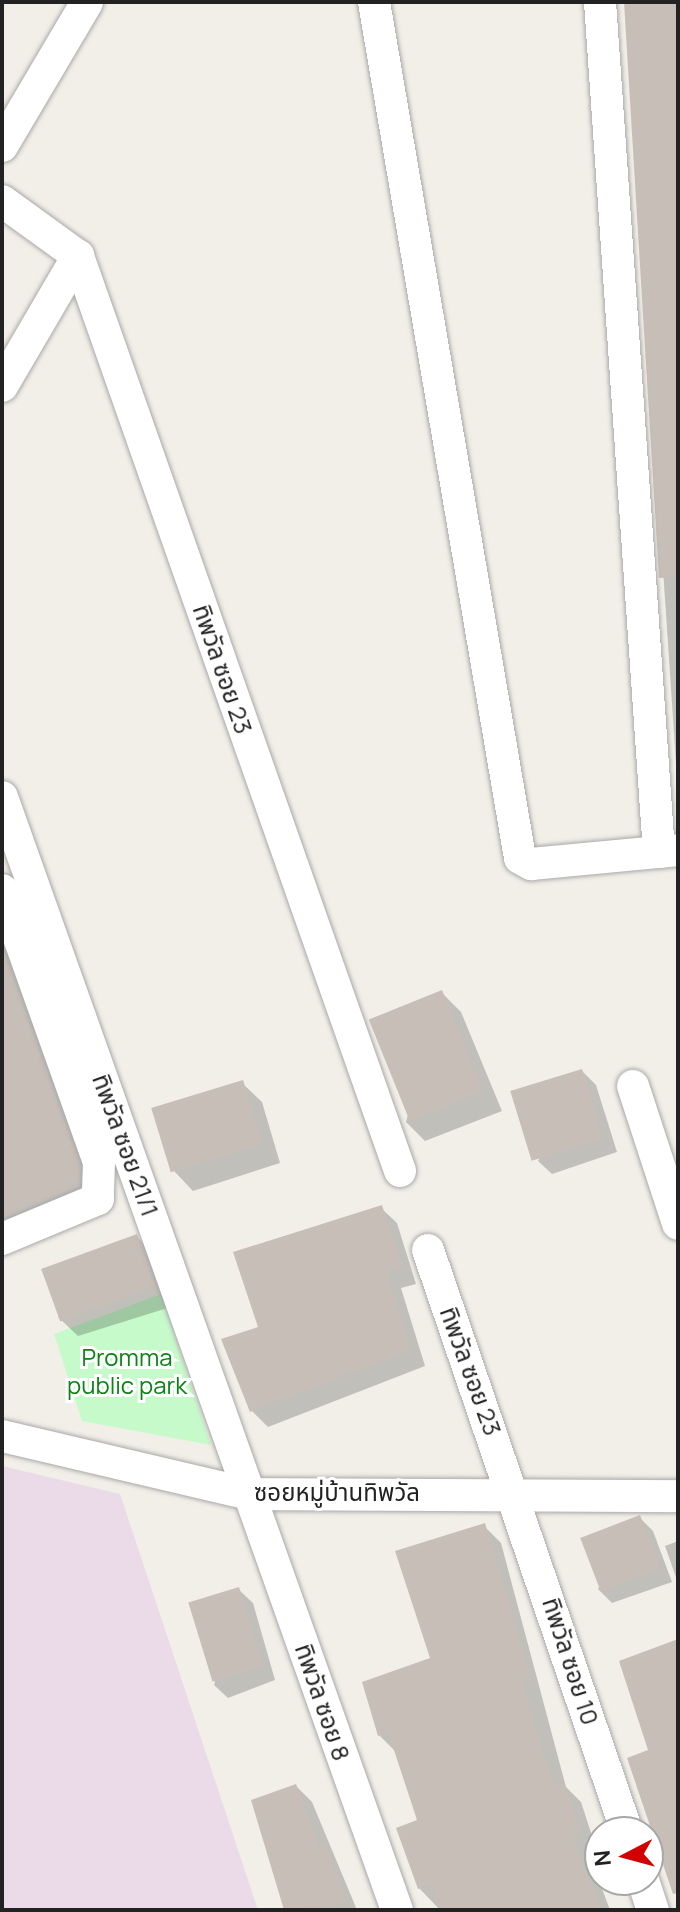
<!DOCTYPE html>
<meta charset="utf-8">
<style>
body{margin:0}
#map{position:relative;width:680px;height:1912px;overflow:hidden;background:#f2efe8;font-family:Manrope,"Noto Sans Thai",sans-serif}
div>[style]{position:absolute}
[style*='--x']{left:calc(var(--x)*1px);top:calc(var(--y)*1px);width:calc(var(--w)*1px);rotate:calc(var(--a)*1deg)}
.industrial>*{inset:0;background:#ebdae8}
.park>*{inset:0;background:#c7facb}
.shadow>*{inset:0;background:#0003}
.building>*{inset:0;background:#c7beb7;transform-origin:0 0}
.roads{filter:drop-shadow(0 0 2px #a9a9a9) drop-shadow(0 0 2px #a9a9a9)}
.minor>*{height:32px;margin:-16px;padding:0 16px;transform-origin:16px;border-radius:16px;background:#fff}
span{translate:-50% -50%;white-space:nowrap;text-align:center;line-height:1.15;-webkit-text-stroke:6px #fff;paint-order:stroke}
.street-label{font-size:24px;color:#222}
.park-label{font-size:24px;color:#0c8316}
.frame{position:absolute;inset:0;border:4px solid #222;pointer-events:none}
.north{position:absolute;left:584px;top:1816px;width:80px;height:80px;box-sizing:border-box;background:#fff;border:2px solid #a7a7a7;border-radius:50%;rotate:264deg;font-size:22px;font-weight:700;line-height:32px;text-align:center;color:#222}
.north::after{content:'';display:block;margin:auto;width:28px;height:36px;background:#d30001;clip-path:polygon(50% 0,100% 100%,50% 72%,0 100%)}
</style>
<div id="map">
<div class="industrial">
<div style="clip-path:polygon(2px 1466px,120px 1494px,258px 1910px,2px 1910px)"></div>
</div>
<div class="park">
<div style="clip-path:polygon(161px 1294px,211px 1445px,82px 1421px,54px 1334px)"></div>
</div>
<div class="shadow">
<div style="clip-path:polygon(625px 2px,678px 2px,678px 793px)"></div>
<div style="clip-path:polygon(2px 944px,18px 960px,99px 1186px,2px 1244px)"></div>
<div style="clip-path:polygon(441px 992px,461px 1012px,502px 1111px,425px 1141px,406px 1122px)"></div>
<div style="clip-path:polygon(582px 1071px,596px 1085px,617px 1152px,552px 1174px,538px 1161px)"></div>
<div style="clip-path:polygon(242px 1083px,262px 1102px,280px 1163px,193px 1191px,174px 1171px)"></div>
<div style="clip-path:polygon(381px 1208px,397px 1223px,416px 1284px,401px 1288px,425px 1366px,268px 1427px,252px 1411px,223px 1340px,260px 1329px)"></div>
<div style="clip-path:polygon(136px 1236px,156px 1255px,174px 1306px,78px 1336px,58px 1317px)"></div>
<div style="clip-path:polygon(639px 1517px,653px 1531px,672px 1582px,612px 1603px,598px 1589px)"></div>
<div style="clip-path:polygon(484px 1526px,501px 1543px,566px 1787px,581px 1802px,597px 1851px,589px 1854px,610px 1910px,440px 1910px,419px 1888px,419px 1821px,396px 1752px,379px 1735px,432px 1659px)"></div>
<div style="clip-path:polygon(678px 1541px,678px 1583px,665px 1546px)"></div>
<div style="clip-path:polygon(239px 1590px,253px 1603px,275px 1680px,228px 1698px,214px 1685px)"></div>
<div style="clip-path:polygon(296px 1786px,312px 1802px,357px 1910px,288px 1910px,254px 1802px)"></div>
</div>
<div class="building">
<div style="clip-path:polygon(624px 2px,678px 2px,678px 577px,659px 578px)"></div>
<div style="clip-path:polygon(2px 948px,80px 1165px,79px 1186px,2px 1218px)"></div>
<div style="left:442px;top:990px;width:110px;height:79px;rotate:68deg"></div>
<div style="left:582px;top:1069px;width:73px;height:75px;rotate:73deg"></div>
<div style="left:243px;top:1080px;width:67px;height:96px;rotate:73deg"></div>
<div style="clip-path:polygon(382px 1205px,402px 1268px,387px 1273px,411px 1350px,250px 1412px,221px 1339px,258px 1327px,233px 1252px)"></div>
<div style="left:137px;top:1234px;width:56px;height:102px;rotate:70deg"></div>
<div style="left:640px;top:1515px;width:57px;height:64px;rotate:69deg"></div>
<div style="clip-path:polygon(485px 1523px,530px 1676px,521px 1680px,554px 1786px,564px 1782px,581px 1834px,572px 1837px,602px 1910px,439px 1910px,431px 1884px,418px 1889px,396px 1828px,417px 1820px,388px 1732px,378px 1736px,362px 1682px,430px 1658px,395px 1551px)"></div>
<div style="left:239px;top:1587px;width:83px;height:53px;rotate:73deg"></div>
<div style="clip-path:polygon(678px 1639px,678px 1893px,673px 1894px,627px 1758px,648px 1750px,619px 1661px)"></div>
<div style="clip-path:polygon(296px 1784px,318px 1846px,326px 1843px,347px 1904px,284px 1910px,251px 1800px)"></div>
</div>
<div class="roads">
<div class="minor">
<div style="--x:374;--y:2;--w:868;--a:80.32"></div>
<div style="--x:520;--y:858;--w:13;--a:29"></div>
<div style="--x:531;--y:864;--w:148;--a:-5.4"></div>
<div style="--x:600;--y:2;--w:852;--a:86.03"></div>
<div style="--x:2;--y:146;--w:167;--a:-59.4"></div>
<div style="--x:2;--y:201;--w:94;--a:35.9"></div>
<div style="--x:78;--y:256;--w:970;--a:70.61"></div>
<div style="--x:2;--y:386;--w:151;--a:-59.7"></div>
<div style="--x:2;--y:797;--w:1181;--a:70.46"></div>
<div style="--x:2;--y:890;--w:289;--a:70.4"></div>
<div style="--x:99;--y:1162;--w:37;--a:92"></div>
<div style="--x:98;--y:1199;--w:104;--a:157.4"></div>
<div style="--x:633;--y:1086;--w:145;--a:71.9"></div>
<div style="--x:428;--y:1250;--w:615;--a:71.12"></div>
<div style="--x:2;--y:1436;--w:255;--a:13.2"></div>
<div style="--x:250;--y:1494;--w:428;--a:0.3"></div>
<div style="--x:643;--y:1880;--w:32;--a:72"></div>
</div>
</div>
<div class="street-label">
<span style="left:223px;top:669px;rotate:71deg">ทิพวัล ซอย 23</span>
<span style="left:126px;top:1145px;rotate:70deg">ทิพวัล ซอย 21/1</span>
<span style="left:471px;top:1371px;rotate:70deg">ทิพวัล ซอย 23</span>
<span style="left:337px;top:1492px">ซอยหมู่บ้านทิพวัล</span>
<span style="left:571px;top:1661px;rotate:72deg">ทิพวัล ซอย 10</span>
<span style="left:323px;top:1702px;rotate:71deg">ทิพวัล ซอย 8</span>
</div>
<div class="park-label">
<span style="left:127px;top:1371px">Promma<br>public park</span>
</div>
<div class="frame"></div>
<div class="north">N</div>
</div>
